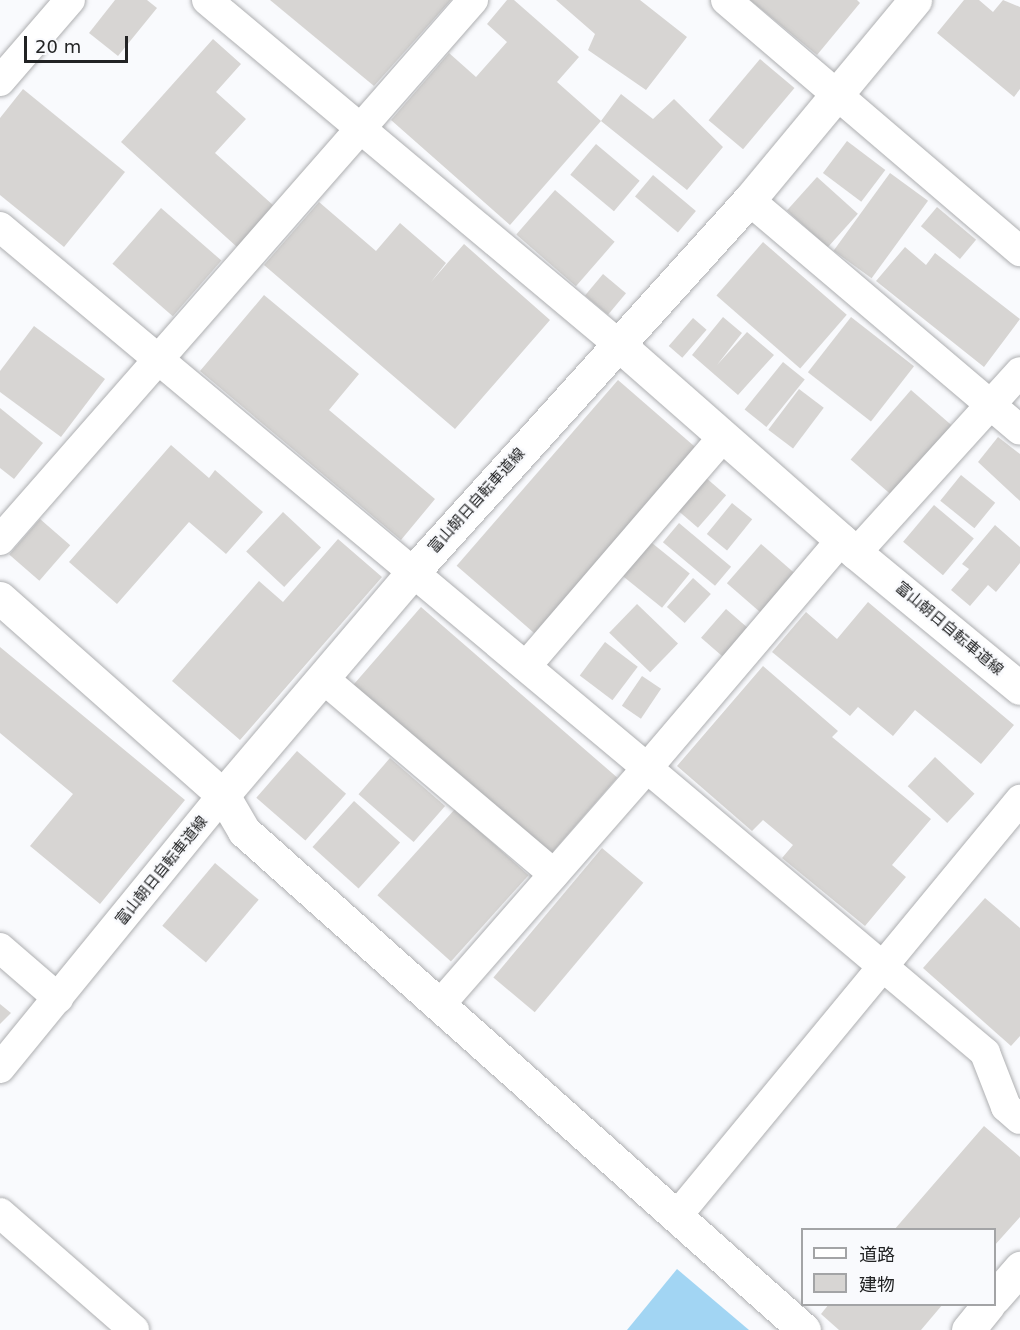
<!DOCTYPE html>
<meta charset="utf-8">
<style>
body{margin:0}
#map{position:relative;width:1020px;height:1330px;overflow:hidden;background:#f9fafd;font-family:"DejaVu Sans","Noto Sans JP",sans-serif}
div>[style]{position:absolute}
[style*='--x']{left:calc(var(--x)*1px);top:calc(var(--y)*1px);width:calc(var(--w)*1px);rotate:calc(var(--a)*1deg)}
.water>*{inset:0;background:#a2d5f3}
.building>*{inset:0;background:#d7d5d3;transform-origin:0 0}
.roads{filter:drop-shadow(0 0 2px #aeafb1) drop-shadow(0 0 2px #aeafb1)}
.minor>*{height:30px;margin:-15px;padding:0 15px;transform-origin:15px;border-radius:15px;background:#fff}
.tertiary>*{height:33px;margin:-16.5px;padding:0 16.5px;transform-origin:16.5px;border-radius:16.5px;background:#fff}
span{translate:-50% -50%;white-space:nowrap;text-align:center;line-height:1.15;-webkit-text-stroke:4.5px #f9fafd;paint-order:stroke}
.street-label{font-size:15px;color:#222324}
.legend{position:absolute;left:801px;top:1228px;width:195px;height:78px;box-sizing:border-box;background:#f9fafd;border:2px solid #a3a4a6;margin:0;padding:8px 10px;list-style:none;font-size:18px;color:#222324}
.legend li{display:flex;align-items:center;gap:12px;height:30px}
.legend b{width:30px;border:2px solid #a3a4a6}
.scale{position:absolute;left:24px;top:36px;width:104px;height:27px;box-sizing:border-box;border:3px solid #222324;border-top:0;padding-left:8px;font-size:18px;line-height:21px;white-space:nowrap;color:#222324;-webkit-text-stroke:4px #f9fafd;paint-order:stroke}
</style>
<div id="map">
<div class="water">
<div style="clip-path:polygon(677px 1269px,749px 1330px,627px 1330px)"></div>
</div>
<div class="building">
<div style="clip-path:polygon(115px 0,147px 0,157px 8px,118px 56px,89px 33px)"></div>
<div style="clip-path:polygon(270px 0,451px 0,374px 86px)"></div>
<div style="clip-path:polygon(507px 0,514px 0,579px 57px,557px 82px,601px 121px,510px 225px,391px 120px,449px 53px,476px 77px,507px 42px,487px 24px)"></div>
<div style="clip-path:polygon(556px 0,640px 0,687px 37px,646px 90px,588px 50px,595px 34px)"></div>
<div style="clip-path:polygon(750px 0,857px 0,860px 3px,817px 55px)"></div>
<div style="clip-path:polygon(964px 0,979px 0,993px 12px,1003px 0,1020px 7px,1020px 89px,1014px 97px,937px 33px)"></div>
<div style="clip-path:polygon(213px 39px,241px 64px,216px 92px,246px 119px,215px 153px,274px 206px,237px 247px,121px 142px)"></div>
<div style="left:760px;top:59px;width:45px;height:80px;rotate:40deg"></div>
<div style="clip-path:polygon(23px 89px,125px 172px,64px 247px,0 195px,0 118px)"></div>
<div style="clip-path:polygon(621px 94px,653px 119px,674px 99px,723px 147px,687px 190px,601px 121px)"></div>
<div style="left:847px;top:141px;width:48px;height:40px;rotate:37deg"></div>
<div style="left:596px;top:144px;width:57px;height:40px;rotate:40deg"></div>
<div style="left:890px;top:173px;width:47px;height:96px;rotate:36deg"></div>
<div style="left:653px;top:175px;width:56px;height:28px;rotate:40deg"></div>
<div style="left:817px;top:177px;width:55px;height:45px;rotate:42deg"></div>
<div style="left:555px;top:190px;width:79px;height:59px;rotate:41deg"></div>
<div style="clip-path:polygon(319px 202px,376px 251px,400px 223px,446px 263px,431px 282px,464px 244px,550px 320px,455px 429px,264px 265px)"></div>
<div style="left:937px;top:207px;width:51px;height:25px;rotate:40deg"></div>
<div style="left:161px;top:208px;width:80px;height:74px;rotate:41deg"></div>
<div style="left:763px;top:242px;width:111px;height:71px;rotate:41deg"></div>
<div style="clip-path:polygon(905px 247px,926px 265px,935px 253px,1020px 319px,984px 367px,876px 281px)"></div>
<div style="left:603px;top:274px;width:30px;height:28px;rotate:40deg"></div>
<div style="clip-path:polygon(264px 295px,359px 374px,329px 410px,435px 499px,401px 540px,200px 371px)"></div>
<div style="clip-path:polygon(723px 317px,742px 333px,717px 365px,747px 332px,774px 355px,738px 395px,692px 355px)"></div>
<div style="left:851px;top:317px;width:80px;height:70px;rotate:38deg"></div>
<div style="left:693px;top:318px;width:18px;height:37px;rotate:41deg"></div>
<div style="clip-path:polygon(34px 326px,105px 379px,61px 437px,0 392px,0 371px)"></div>
<div style="left:783px;top:362px;width:28px;height:61px;rotate:39deg"></div>
<div style="left:618px;top:380px;width:103px;height:246px;rotate:41deg"></div>
<div style="left:799px;top:389px;width:31px;height:51px;rotate:37deg"></div>
<div style="left:911px;top:390px;width:58px;height:92px;rotate:41deg"></div>
<div style="clip-path:polygon(0 408px,43px 443px,14px 479px,0 468px)"></div>
<div style="clip-path:polygon(998px 437px,1020px 454px,1020px 501px,978px 462px)"></div>
<div style="clip-path:polygon(171px 445px,209px 478px,215px 470px,263px 512px,226px 554px,189px 522px,117px 604px,69px 562px)"></div>
<div style="left:961px;top:475px;width:44px;height:33px;rotate:39deg"></div>
<div style="left:705px;top:477px;width:28px;height:43px;rotate:41deg"></div>
<div style="left:732px;top:503px;width:26px;height:40px;rotate:39deg"></div>
<div style="left:934px;top:505px;width:52px;height:48px;rotate:40deg"></div>
<div style="left:283px;top:512px;width:52px;height:54px;rotate:43deg"></div>
<div style="left:40px;top:519px;width:40px;height:47px;rotate:41deg"></div>
<div style="left:679px;top:523px;width:68px;height:25px;rotate:40deg"></div>
<div style="clip-path:polygon(995px 525px,1020px 547px,1020px 563px,996px 592px,988px 585px,970px 606px,951px 590px,969px 569px,962px 564px)"></div>
<div style="clip-path:polygon(338px 539px,382px 577px,240px 740px,172px 681px,259px 581px,283px 602px)"></div>
<div style="left:647px;top:539px;width:55px;height:44px;rotate:39deg"></div>
<div style="left:761px;top:544px;width:45px;height:52px;rotate:41deg"></div>
<div style="left:693px;top:578px;width:24px;height:39px;rotate:42deg"></div>
<div style="clip-path:polygon(868px 602px,1014px 725px,981px 764px,915px 710px,893px 736px,858px 707px,850px 716px,772px 652px,806px 612px,837px 639px)"></div>
<div style="left:637px;top:604px;width:57px;height:40px;rotate:44deg"></div>
<div style="left:421px;top:607px;width:260px;height:104px;rotate:41deg"></div>
<div style="left:726px;top:609px;width:29px;height:38px;rotate:41deg"></div>
<div style="left:605px;top:642px;width:41px;height:42px;rotate:37deg"></div>
<div style="clip-path:polygon(0 647px,185px 800px,100px 904px,30px 846px,73px 794px,0 733px)"></div>
<div style="clip-path:polygon(763px 666px,838px 731px,832px 737px,931px 819px,892px 865px,906px 877px,865px 926px,782px 858px,793px 845px,763px 820px,752px 831px,677px 766px)"></div>
<div style="left:642px;top:676px;width:23px;height:36px;rotate:34deg"></div>
<div style="left:297px;top:751px;width:65px;height:62px;rotate:41deg"></div>
<div style="left:935px;top:757px;width:54px;height:40px;rotate:43deg"></div>
<div style="left:390px;top:758px;width:73px;height:48px;rotate:41deg"></div>
<div style="left:354px;top:801px;width:62px;height:62px;rotate:42deg"></div>
<div style="left:455px;top:809px;width:99px;height:116px;rotate:42deg"></div>
<div style="left:602px;top:848px;width:54px;height:169px;rotate:40deg"></div>
<div style="left:215px;top:863px;width:57px;height:82px;rotate:40deg"></div>
<div style="clip-path:polygon(985px 898px,1020px 928px,1020px 1036px,1011px 1046px,923px 968px)"></div>
<div style="clip-path:polygon(0 1004px,11px 1013px,0 1024px)"></div>
<div style="clip-path:polygon(984px 1126px,1020px 1157px,1020px 1217px,994px 1246px,994px 1230px,894px 1230px)"></div>
<div style="clip-path:polygon(829px 1304px,943px 1304px,921px 1330px,839px 1330px,821px 1314px)"></div>
</div>
<div class="roads">
<div class="minor">
<div style="--x:207;--y:0;--w:536;--a:39.93"></div>
<div style="--x:726;--y:0;--w:387;--a:40.5"></div>
<div style="--x:0;--y:81;--w:107;--a:-49.2"></div>
<div style="--x:749;--y:200;--w:355;--a:40.3"></div>
<div style="--x:0;--y:227;--w:843;--a:39.9"></div>
<div style="--x:647;--y:768;--w:316;--a:131.2"></div>
<div style="--x:842;--y:539;--w:301;--a:130.4"></div>
<div style="--x:647;--y:768;--w:442;--a:40.1"></div>
<div style="--x:985;--y:1053;--w:58;--a:68.7"></div>
<div style="--x:1006;--y:1107;--w:18;--a:41"></div>
<div style="--x:0;--y:540;--w:718;--a:-48.78"></div>
<div style="--x:856;--y:553;--w:244;--a:-47.8"></div>
<div style="--x:527;--y:665;--w:302;--a:-49.3"></div>
<div style="--x:325;--y:680;--w:300;--a:40.3"></div>
<div style="--x:0;--y:948;--w:77;--a:40.8"></div>
<div style="--x:0;--y:1068;--w:353;--a:-50.8"></div>
<div style="--x:0;--y:1213;--w:178;--a:41.1"></div>
<div style="--x:676;--y:1217;--w:541;--a:-50.48"></div>
</div>
<div class="tertiary">
<div style="--x:618;--y:344;--w:317;--a:41.3"></div>
<div style="--x:856;--y:553;--w:212;--a:39.5"></div>
<div style="--x:0;--y:598;--w:298;--a:41.5"></div>
<div style="--x:223;--y:795;--w:42;--a:59.7"></div>
<div style="--x:244;--y:831;--w:750;--a:41.7"></div>
<div style="--x:223;--y:795;--w:293;--a:-49.6"></div>
<div style="--x:413;--y:572;--w:501;--a:-47.91"></div>
<div style="--x:749;--y:200;--w:260;--a:-50.3"></div>
<div style="--x:994;--y:1298;--w:40;--a:-49"></div>
<div style="--x:968;--y:1330;--w:33;--a:-51"></div>
</div>
</div>
<div class="street-label">
<span style="left:477px;top:501px;rotate:-48deg">富山朝日自転車道線</span>
<span style="left:949px;top:629px;rotate:40deg">富山朝日自転車道線</span>
<span style="left:162px;top:871px;rotate:-51deg">富山朝日自転車道線</span>
</div>
<ul class="legend">
<li><b style="height:8px;background:#fff"></b>道路</li>
<li><b style="height:16px;background:#d7d5d3"></b>建物</li>
</ul>
<div class="scale">20 m</div>
</div>
